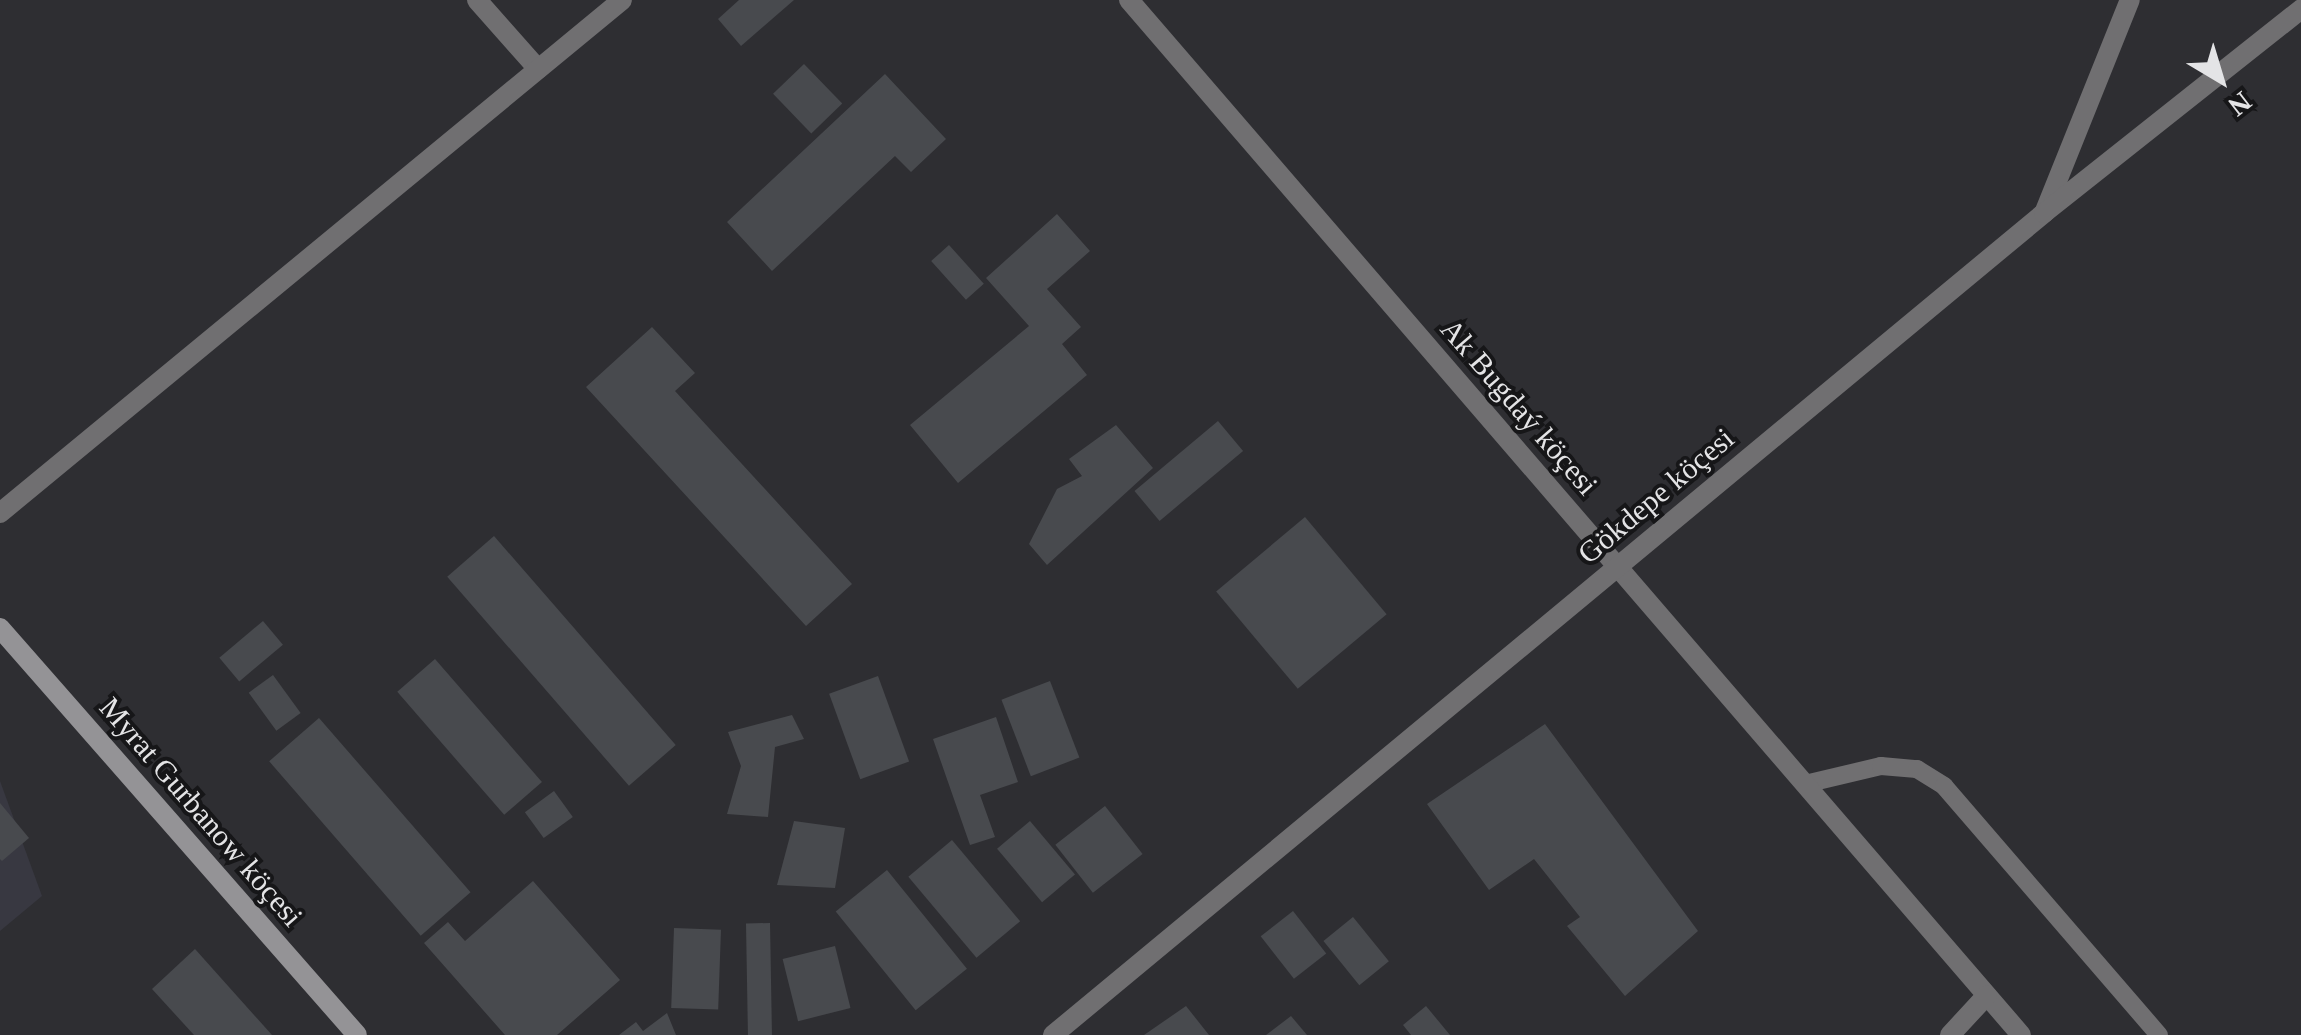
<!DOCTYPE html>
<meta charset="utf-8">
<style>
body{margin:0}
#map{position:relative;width:2301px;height:1035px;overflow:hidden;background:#2e2e32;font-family:"Times New Roman",serif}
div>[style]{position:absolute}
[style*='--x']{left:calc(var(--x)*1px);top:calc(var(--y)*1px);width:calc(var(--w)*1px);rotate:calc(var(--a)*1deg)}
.built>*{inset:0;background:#383841}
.building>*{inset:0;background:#484a4e;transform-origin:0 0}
.lane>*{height:18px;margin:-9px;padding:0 9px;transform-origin:9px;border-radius:9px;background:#706f71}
.street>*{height:20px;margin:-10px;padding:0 10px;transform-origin:10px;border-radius:10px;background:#706f71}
.secondary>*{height:20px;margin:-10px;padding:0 10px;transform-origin:10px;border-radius:10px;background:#949396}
span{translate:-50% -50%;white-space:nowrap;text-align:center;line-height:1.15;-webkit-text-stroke:8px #161618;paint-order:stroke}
.street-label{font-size:30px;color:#e4e4e6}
.north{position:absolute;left:2171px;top:30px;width:100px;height:100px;-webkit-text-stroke:8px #161618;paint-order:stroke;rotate:142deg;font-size:28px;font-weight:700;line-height:40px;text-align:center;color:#e4e4e6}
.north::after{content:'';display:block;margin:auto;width:35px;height:45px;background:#e4e4e6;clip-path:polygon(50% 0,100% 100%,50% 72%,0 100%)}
</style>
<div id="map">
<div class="built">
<div style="clip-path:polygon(0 781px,42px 896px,0 931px)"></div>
</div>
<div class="building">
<div style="clip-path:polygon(739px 0,794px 0,741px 46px,718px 19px)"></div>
<div style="left:804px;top:64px;width:55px;height:43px;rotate:46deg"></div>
<div style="clip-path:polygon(885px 74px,946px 139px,911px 172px,895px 156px,772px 271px,727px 222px)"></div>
<div style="clip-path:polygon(1057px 214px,1090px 251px,1047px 289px,1081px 327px,1062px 344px,1087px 375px,958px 483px,910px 425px,1029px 326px,986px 278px)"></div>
<div style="left:949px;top:245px;width:52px;height:24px;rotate:48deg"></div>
<div style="clip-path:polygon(652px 327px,695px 373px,675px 391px,852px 584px,806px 626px,586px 387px)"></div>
<div style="left:1218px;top:421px;width:39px;height:109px;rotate:50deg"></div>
<div style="clip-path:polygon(1116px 425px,1153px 468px,1047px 565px,1029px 544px,1057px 489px,1082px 476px,1069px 459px)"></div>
<div style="left:1305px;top:517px;width:127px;height:116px;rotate:50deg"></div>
<div style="left:494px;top:536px;width:277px;height:62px;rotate:49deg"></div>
<div style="left:263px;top:621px;width:31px;height:57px;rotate:50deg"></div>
<div style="left:435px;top:659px;width:163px;height:50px;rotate:49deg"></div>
<div style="left:273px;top:675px;width:47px;height:30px;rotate:54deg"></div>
<div style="left:878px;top:676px;width:91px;height:52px;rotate:70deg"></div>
<div style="left:1050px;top:681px;width:82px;height:52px;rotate:69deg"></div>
<div style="clip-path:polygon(792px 715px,804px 739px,775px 747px,768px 817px,727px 814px,741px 766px,728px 732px)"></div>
<div style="clip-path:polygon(996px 717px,1018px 782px,980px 795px,995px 837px,970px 845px,933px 739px)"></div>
<div style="left:319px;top:718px;width:231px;height:66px;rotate:49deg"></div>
<div style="clip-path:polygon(1545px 724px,1698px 931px,1625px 996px,1567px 926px,1580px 917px,1534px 859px,1489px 890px,1427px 804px)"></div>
<div style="left:554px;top:791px;width:32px;height:36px;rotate:54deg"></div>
<div style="clip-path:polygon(0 803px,29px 838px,2px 861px,0 859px)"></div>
<div style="left:1105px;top:806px;width:61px;height:63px;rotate:52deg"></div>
<div style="clip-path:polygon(794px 821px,845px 828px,835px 888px,777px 885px)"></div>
<div style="left:1030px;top:821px;width:70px;height:43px;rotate:50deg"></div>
<div style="left:952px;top:840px;width:106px;height:57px;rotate:50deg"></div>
<div style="left:887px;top:870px;width:127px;height:66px;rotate:51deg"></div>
<div style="clip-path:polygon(533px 881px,620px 980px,557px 1035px,505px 1035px,424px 943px,448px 922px,465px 941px)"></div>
<div style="left:1293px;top:911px;width:54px;height:41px;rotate:52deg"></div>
<div style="left:1353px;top:917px;width:57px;height:38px;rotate:51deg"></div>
<div style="left:770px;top:923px;width:112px;height:24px;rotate:89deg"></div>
<div style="left:674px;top:928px;width:47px;height:80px;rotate:2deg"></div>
<div style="left:835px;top:946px;width:64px;height:54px;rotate:76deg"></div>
<div style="clip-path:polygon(195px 949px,272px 1035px,194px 1035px,152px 989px)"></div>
<div style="clip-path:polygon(1186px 1006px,1209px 1035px,1144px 1035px)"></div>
<div style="clip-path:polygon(1426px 1006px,1450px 1035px,1411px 1035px,1403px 1025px)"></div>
<div style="clip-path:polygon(667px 1013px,676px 1035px,619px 1035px,636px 1022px,643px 1031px)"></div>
<div style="clip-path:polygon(1291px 1016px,1307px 1035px,1266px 1035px)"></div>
</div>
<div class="lane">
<div style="--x:1805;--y:784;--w:78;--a:-13.3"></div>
<div style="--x:1881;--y:766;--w:36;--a:5"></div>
<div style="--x:1917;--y:769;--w:32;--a:32"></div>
<div style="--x:1944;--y:786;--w:329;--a:49.2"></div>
</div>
<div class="street">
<div style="--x:477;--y:0;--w:92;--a:48.5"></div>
<div style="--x:1129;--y:0;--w:1366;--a:49.24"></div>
<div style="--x:2045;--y:211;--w:227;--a:-68.1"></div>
<div style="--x:0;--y:513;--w:806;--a:-39.51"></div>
<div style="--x:1053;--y:1035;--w:1288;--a:-39.67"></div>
<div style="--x:2044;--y:213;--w:328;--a:-38.4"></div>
<div style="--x:1950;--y:1035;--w:54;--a:-47.2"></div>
</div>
<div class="secondary">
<div style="--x:0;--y:628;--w:541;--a:48.74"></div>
</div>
<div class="street-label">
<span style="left:1519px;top:407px;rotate:49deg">Ak Bugdaý köçesi</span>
<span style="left:1656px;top:496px;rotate:-40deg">Gökdepe köçesi</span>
<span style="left:201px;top:812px;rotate:49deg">Myrat Gurbanow köçesi</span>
</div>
<div class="north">N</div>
</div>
